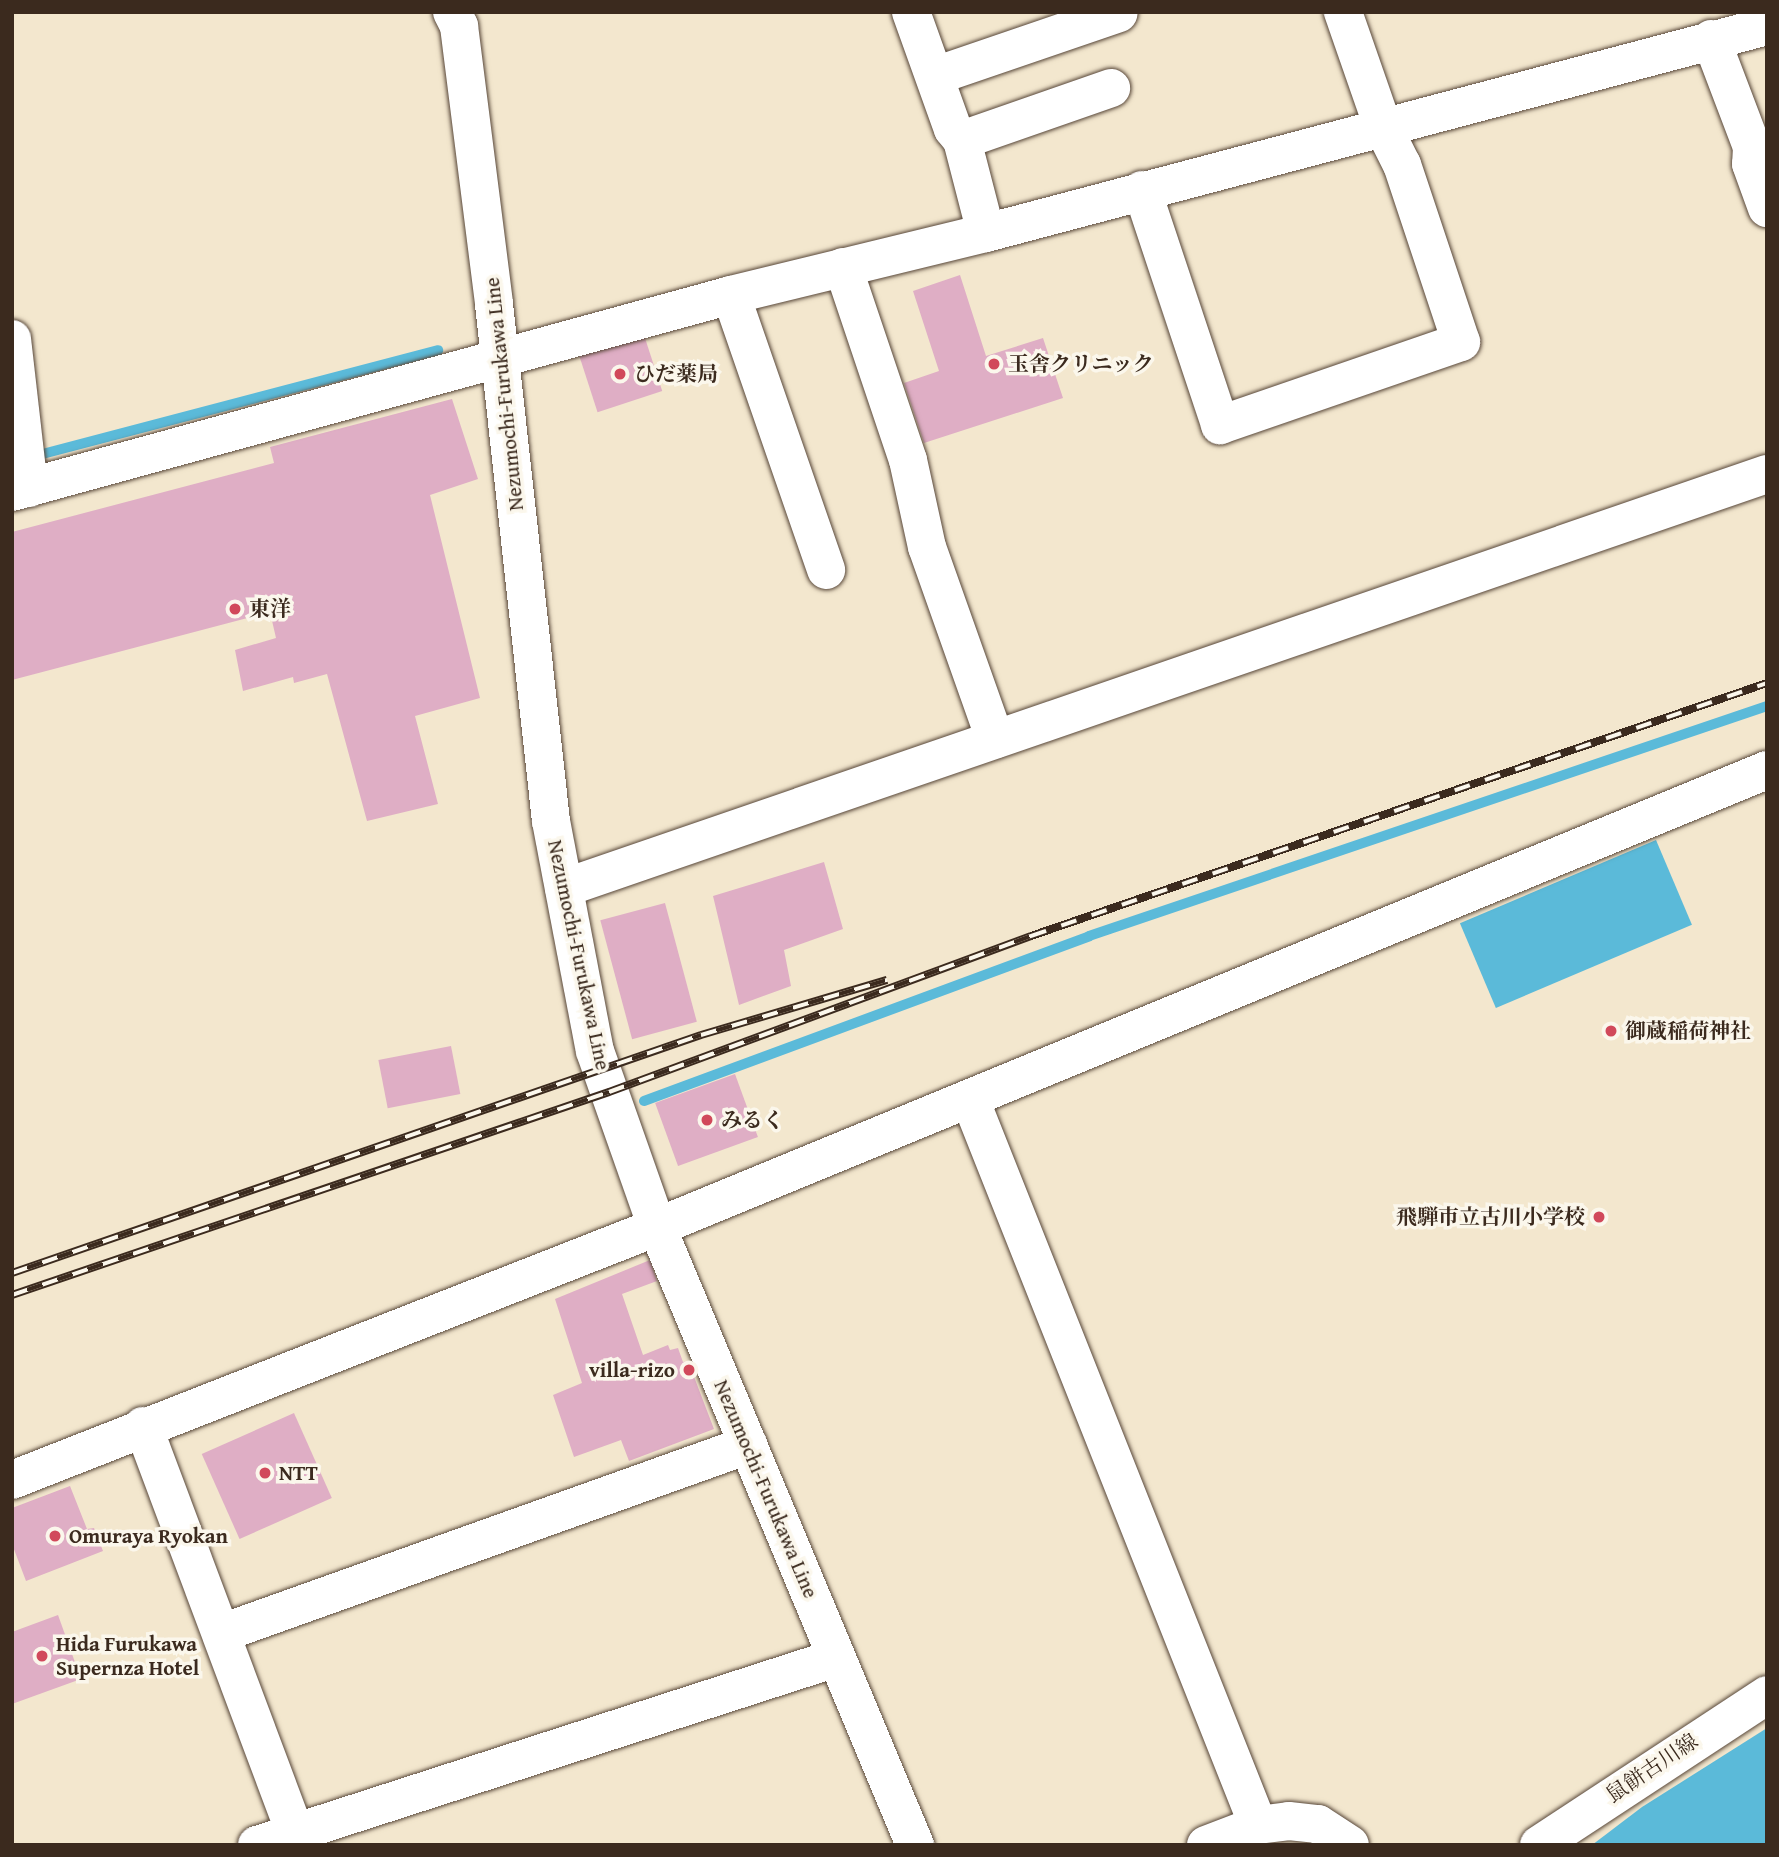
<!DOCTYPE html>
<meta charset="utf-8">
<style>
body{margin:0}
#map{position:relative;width:1779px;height:1857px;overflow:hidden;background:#f3e7ce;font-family:"Gentium Book Plus","Noto Serif JP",serif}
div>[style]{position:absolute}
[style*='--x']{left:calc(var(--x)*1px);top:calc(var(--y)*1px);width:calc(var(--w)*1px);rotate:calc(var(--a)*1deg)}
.water>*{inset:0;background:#5bbad9;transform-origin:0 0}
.stream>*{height:10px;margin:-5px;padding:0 5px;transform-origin:5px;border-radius:5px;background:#5bbad9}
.building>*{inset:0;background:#dfaec5;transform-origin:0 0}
.roads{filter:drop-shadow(0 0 2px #574638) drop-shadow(0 0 2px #574638)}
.street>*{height:38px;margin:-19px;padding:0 19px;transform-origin:19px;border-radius:19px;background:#fff}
.secondary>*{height:38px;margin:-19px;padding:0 19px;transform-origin:19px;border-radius:19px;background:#fff}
.rail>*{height:8px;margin-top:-4px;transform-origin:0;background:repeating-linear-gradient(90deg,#fbf7ec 0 16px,#3b2a1e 0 32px);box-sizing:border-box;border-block:2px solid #3b2a1e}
.dots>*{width:19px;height:19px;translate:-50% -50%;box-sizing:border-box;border:4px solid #fbf7ec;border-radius:50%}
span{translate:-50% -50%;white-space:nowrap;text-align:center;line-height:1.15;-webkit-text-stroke:7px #fbf7ec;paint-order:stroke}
.poi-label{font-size:21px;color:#3b2a1e;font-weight:700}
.left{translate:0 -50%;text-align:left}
.right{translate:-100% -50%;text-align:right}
.street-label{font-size:21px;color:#3b2a1e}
.frame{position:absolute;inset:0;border:14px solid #3b2a1e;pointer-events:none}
</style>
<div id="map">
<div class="water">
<div style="left:1656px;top:840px;width:92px;height:213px;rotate:67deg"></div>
<div style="clip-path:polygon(1767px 1728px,1767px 1845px,1592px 1845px,1642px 1807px)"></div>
</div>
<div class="stream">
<div style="--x:31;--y:457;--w:421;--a:-14.7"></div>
<div style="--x:644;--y:1101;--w:475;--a:-20.3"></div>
<div style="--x:1089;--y:936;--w:716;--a:-18.74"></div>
</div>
<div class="building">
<div style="clip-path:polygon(960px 275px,986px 356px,1043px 338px,1063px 398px,924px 443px,904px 383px,939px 371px,913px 291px)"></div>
<div style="left:644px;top:335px;width:59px;height:68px;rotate:72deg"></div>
<div style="clip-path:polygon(452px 399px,478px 479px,430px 495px,480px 698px,415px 716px,438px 804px,367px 821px,327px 674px,294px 683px,293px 677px,243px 691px,235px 650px,276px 638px,270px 612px,12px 680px,12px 532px,274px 463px,270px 447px)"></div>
<div style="clip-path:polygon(824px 862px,843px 929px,784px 950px,791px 986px,739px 1005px,713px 896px)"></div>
<div style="left:665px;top:903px;width:123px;height:67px;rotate:75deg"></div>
<div style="left:451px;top:1046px;width:49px;height:74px;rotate:79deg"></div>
<div style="left:735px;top:1074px;width:67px;height:85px;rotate:70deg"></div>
<div style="clip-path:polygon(650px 1260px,657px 1281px,622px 1294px,643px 1355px,668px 1345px,670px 1350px,678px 1348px,683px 1362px,688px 1361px,714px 1429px,629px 1461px,621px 1440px,574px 1457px,553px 1395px,582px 1383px,555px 1299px)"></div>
<div style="left:294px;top:1413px;width:93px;height:101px;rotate:66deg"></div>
<div style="clip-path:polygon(70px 1486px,87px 1529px,94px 1528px,103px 1551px,26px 1581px,12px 1544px,12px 1508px)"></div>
<div style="clip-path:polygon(58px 1615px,81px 1679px,12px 1704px,12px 1632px)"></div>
</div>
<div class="roads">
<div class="street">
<div style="--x:911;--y:12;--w:124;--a:70.3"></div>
<div style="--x:953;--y:129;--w:14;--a:51"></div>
<div style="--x:962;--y:140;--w:96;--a:75.5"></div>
<div style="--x:1711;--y:39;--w:116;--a:69.2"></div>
<div style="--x:1752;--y:147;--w:17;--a:93"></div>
<div style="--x:1751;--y:164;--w:47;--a:70"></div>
<div style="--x:935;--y:76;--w:194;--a:-18.9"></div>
<div style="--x:962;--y:140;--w:158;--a:-19.2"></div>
<div style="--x:1142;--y:190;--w:248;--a:71.6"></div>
<div style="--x:1220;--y:425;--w:255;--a:-19"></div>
<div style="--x:1461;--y:342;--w:187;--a:-108.4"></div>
<div style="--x:1402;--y:165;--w:42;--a:-116.6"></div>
<div style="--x:1383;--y:127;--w:122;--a:-109.2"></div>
<div style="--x:843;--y:267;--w:204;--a:71.4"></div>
<div style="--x:908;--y:460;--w:89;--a:77.7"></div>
<div style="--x:927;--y:547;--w:204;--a:70.5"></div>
<div style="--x:731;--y:295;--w:291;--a:70.9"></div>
<div style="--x:12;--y:339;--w:150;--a:83.5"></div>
<div style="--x:564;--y:888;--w:1272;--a:-18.99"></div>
<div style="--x:970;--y:1099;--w:781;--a:68.36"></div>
<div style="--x:657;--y:1227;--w:1200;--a:-22.38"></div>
<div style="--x:143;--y:1426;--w:447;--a:69.5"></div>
<div style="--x:222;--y:1633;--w:559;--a:-19.67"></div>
<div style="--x:257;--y:1845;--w:608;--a:-17.9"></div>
</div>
<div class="secondary">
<div style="--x:452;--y:12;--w:16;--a:63"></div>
<div style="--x:459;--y:26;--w:280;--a:82.8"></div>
<div style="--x:494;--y:304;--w:520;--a:83.71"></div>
<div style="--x:551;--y:821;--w:234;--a:79.2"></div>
<div style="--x:595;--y:1051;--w:187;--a:70.6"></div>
<div style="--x:657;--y:1227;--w:670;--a:67.34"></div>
<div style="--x:12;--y:492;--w:745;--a:-15.32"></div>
<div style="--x:731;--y:295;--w:262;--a:-13.7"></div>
<div style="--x:986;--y:233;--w:808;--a:-14.84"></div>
<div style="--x:12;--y:1480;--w:693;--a:-21.42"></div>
<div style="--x:1206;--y:1845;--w:56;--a:-21"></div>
<div style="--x:1258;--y:1825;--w:31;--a:-7"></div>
<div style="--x:1289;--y:1821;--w:29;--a:6"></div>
<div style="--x:1318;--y:1824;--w:38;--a:33"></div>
<div style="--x:1539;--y:1845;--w:273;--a:-33.3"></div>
</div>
</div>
<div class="rail">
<div style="--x:12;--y:1273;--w:729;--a:-19.06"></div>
<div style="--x:701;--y:1035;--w:194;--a:-16.5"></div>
<div style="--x:12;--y:1295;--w:631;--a:-18.78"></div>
<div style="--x:609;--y:1092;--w:450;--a:-20.3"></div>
<div style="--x:1031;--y:936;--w:778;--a:-18.97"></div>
</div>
<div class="dots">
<div style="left:994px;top:364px;background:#d1495b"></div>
<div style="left:620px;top:374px;background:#d1495b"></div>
<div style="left:235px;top:609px;background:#d1495b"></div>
<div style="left:1611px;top:1031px;background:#d1495b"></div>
<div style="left:707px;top:1120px;background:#d1495b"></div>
<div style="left:1599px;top:1217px;background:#d1495b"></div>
<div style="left:689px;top:1370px;background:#d1495b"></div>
<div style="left:265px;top:1473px;background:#d1495b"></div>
<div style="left:55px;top:1536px;background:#d1495b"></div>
<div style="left:42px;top:1656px;background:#d1495b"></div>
</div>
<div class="poi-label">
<span class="left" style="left:1008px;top:364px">玉舎クリニック</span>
<span class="left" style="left:634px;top:374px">ひだ薬局</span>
<span class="left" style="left:249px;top:609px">東洋</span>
<span class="left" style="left:1625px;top:1031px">御蔵稲荷神社</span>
<span class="left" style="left:721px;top:1120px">みるく</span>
<span class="right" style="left:1585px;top:1217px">飛騨市立古川小学校</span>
<span class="right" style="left:675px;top:1370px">villa-rizo</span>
<span class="left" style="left:279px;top:1473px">NTT</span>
<span class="left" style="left:69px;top:1536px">Omuraya Ryokan</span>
<span class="left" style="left:56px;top:1656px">Hida Furukawa<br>Supernza Hotel</span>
</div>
<div class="street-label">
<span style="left:504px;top:394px;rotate:-96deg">Nezumochi-Furukawa Line</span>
<span style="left:579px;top:955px;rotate:78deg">Nezumochi-Furukawa Line</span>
<span style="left:766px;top:1489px;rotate:67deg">Nezumochi-Furukawa Line</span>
<span style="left:1652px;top:1768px;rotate:-34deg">鼠餅古川線</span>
</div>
<div class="frame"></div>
</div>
